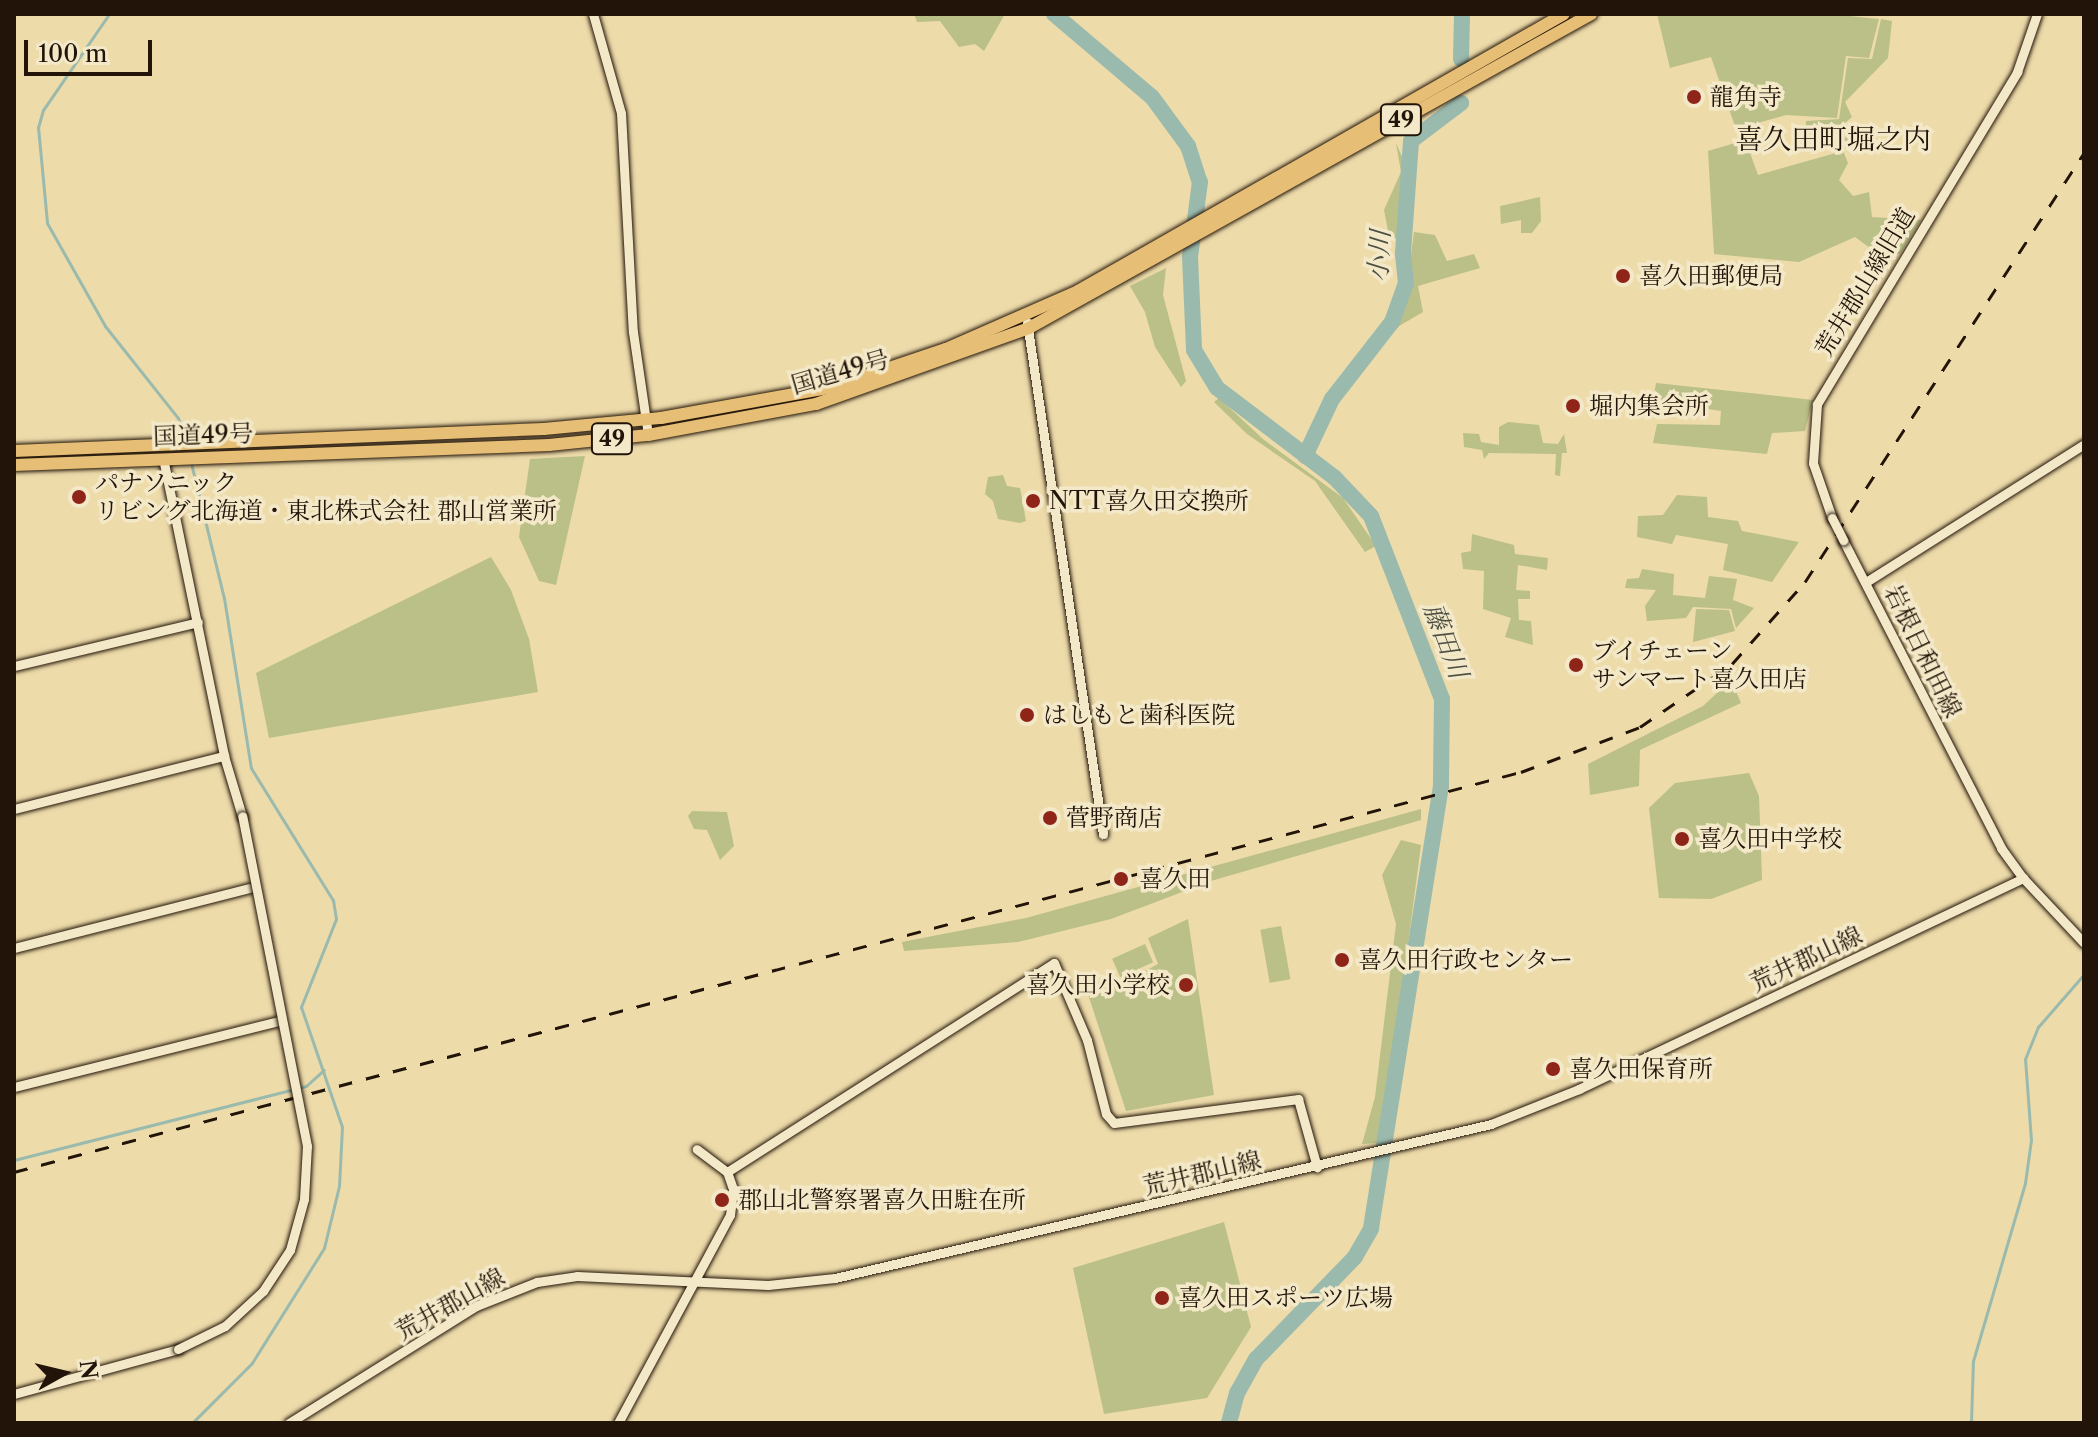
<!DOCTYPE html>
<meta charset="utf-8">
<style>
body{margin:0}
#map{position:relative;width:2098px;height:1437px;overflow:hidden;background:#eddbaa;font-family:"Libre Caslon Text","Noto Serif JP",serif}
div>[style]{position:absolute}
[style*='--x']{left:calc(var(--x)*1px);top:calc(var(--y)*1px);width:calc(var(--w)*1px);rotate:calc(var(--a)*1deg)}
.green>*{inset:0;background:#bac087;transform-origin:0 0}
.stream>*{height:3px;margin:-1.5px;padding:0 1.5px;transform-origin:1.5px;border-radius:1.5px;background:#9abaae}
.river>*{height:16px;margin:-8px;padding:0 8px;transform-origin:8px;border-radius:8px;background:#9abaae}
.roads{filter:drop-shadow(0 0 2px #221408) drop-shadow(0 0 2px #221408)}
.secondary>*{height:9px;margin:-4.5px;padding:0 4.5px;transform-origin:4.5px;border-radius:4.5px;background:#f3e8c8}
.highway>*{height:12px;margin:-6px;padding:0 6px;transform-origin:6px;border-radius:6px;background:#e6be75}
.rail>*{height:3px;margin-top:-1.5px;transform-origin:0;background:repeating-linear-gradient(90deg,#221408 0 14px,transparent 0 28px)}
.bridges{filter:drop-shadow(0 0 2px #221408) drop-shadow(0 0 2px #221408)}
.secondary-bridge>*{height:9px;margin:-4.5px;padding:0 4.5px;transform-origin:4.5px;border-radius:4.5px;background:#f3e8c8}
.dots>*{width:22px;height:22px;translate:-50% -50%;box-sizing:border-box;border:4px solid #f3e8c8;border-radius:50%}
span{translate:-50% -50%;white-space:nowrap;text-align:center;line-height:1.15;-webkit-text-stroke:7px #f3e8c8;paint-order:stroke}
.shield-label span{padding:2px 6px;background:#f3e8c8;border:2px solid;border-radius:6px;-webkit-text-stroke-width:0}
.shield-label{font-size:22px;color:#221408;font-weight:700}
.poi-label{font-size:24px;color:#221408}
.left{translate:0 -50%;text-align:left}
.right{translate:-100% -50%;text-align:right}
.street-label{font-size:24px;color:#221408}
.water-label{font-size:26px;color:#4c4e42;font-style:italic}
.quarter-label{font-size:28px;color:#221408}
.frame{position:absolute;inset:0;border:16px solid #221408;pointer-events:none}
.north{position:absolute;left:24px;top:1333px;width:80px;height:80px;-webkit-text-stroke:6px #f3e8c8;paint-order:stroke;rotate:82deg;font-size:22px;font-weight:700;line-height:32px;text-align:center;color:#221408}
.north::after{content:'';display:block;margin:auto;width:28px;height:36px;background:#221408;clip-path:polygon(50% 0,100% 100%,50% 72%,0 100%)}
.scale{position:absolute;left:24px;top:40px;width:128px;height:36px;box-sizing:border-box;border:4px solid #221408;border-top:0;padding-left:10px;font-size:24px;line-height:28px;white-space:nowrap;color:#221408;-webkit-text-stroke:6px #f3e8c8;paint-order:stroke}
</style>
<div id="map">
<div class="green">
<div style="clip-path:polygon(914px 14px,1005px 14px,984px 51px,975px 44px,959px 47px,940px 21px,917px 22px)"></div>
<div style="clip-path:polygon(1657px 14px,1829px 14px,1879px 19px,1869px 58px,1846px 56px,1837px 118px,1786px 115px,1736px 129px,1711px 57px,1670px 68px)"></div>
<div style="clip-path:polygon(1881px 19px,1892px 21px,1888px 58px,1845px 102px,1852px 117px,1845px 123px,1849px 147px,1829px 150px,1825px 129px,1817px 138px,1805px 140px,1806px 121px,1839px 119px,1848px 58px,1872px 59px)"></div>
<div style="clip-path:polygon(1740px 135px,1753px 141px,1749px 150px,1758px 175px,1843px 151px,1848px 163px,1839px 180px,1853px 196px,1869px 192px,1872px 217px,1921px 220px,1900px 254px,1881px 256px,1855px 237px,1799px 262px,1714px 254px,1708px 151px,1735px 143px)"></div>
<div style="clip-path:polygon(1396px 143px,1409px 173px,1400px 240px,1389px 236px,1384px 210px,1401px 172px)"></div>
<div style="clip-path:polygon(1540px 197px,1541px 221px,1532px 233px,1521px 233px,1521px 220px,1501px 224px,1500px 206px)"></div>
<div style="clip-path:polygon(1414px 232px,1435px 235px,1447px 261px,1474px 254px,1480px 268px,1418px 286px,1423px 312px,1394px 329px,1404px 308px)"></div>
<div style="clip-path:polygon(1166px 268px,1163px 295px,1186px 381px,1181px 387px,1155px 347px,1145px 312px,1130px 286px)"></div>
<div style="clip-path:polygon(1656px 383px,1750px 393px,1813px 400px,1805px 431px,1772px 433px,1767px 454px,1653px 443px,1657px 424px,1720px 425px,1721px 411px,1653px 401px)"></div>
<div style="clip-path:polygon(1219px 398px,1263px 439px,1343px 498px,1376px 546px,1365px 552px,1315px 481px,1247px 434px,1214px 402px)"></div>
<div style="clip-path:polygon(1508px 422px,1539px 425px,1543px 443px,1558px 444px,1564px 434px,1567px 453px,1562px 453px,1560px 476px,1555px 475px,1556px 454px,1489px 453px,1484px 459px,1482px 450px,1464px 447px,1463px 433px,1479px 434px,1481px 442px,1499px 445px,1499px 427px)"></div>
<div style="clip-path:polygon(585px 456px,556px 585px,539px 581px,519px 537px,530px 459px)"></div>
<div style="clip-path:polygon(1003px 475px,1007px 486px,1020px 488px,1026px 521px,1020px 523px,998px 519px,993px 501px,985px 494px,988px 477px)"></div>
<div style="clip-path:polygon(1677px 495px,1707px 497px,1708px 517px,1738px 521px,1742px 531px,1799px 542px,1772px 582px,1723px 570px,1728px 544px,1676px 535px,1672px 544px,1637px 537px,1638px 516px,1663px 515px)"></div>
<div style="clip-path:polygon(1472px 534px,1514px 545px,1515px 554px,1548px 558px,1547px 570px,1518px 565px,1516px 590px,1530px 591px,1530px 599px,1518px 599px,1519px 620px,1531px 621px,1533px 645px,1505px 637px,1511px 618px,1483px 609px,1484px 571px,1463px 569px,1461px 553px,1471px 551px)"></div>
<div style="clip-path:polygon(491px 557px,511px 590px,529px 639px,538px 692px,269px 738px,256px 673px)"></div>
<div style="clip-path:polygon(1642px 569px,1674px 574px,1673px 595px,1705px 598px,1709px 576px,1737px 579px,1733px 600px,1754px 608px,1736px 628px,1731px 609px,1693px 607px,1686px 618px,1647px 621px,1645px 606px,1656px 590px,1625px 588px,1627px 579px,1639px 578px)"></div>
<div style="clip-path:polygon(1696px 609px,1729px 610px,1735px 631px,1693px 642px)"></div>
<div style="clip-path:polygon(1731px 680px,1741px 703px,1640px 750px,1639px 786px,1590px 795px,1588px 764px,1703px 706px)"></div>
<div style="clip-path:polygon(1749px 773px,1759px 796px,1762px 880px,1711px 899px,1659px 898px,1649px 808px,1675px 783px)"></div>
<div style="clip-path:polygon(1421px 809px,1421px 820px,1211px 881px,1111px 919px,1018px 942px,904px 951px,902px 942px,1026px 918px)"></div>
<div style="clip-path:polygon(692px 811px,727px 812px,734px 846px,720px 860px,707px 830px,694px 829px,688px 816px)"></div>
<div style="clip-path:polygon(1401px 840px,1421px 845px,1390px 1082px,1377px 1143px,1362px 1144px,1375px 1097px,1396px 924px,1382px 875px)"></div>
<div style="clip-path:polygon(1188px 919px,1214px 1095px,1126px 1111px,1086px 988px,1114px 975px,1119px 985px,1158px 964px,1148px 938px)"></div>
<div style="left:1281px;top:926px;width:54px;height:21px;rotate:80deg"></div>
<div style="left:1145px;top:944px;width:20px;height:36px;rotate:66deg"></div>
<div style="clip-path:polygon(1224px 1222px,1251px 1327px,1207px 1398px,1104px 1414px,1073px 1268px)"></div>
</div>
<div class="stream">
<div style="--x:109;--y:14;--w:116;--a:124.5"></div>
<div style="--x:43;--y:110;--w:18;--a:106"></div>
<div style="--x:38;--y:127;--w:96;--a:84.6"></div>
<div style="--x:47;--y:223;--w:118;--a:60.6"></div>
<div style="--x:105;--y:326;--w:117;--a:51.6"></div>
<div style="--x:178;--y:418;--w:23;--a:70"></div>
<div style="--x:191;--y:463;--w:139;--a:76.3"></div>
<div style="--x:224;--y:598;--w:172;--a:81"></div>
<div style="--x:251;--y:768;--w:155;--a:58.2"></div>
<div style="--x:333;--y:900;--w:19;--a:81"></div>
<div style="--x:336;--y:919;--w:95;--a:111.7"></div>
<div style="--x:301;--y:1007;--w:127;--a:71.1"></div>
<div style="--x:342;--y:1127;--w:59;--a:92.9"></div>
<div style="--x:339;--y:1186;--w:64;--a:103.6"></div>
<div style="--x:324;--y:1248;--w:136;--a:122.1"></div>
<div style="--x:252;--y:1363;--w:85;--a:135"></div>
<div style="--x:14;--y:1160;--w:301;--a:-14.2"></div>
<div style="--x:306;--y:1086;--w:24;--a:-42"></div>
<div style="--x:1971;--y:1423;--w:62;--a:-88.2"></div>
<div style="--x:1973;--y:1361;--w:185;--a:-73.7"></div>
<div style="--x:2025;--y:1183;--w:43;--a:-82.1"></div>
<div style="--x:2031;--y:1140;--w:81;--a:-94.2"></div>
<div style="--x:2025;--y:1059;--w:35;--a:-68"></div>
<div style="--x:2038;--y:1027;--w:70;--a:-49"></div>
</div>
<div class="river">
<div style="--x:1054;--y:14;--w:128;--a:40.3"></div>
<div style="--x:1152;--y:97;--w:61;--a:53.7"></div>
<div style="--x:1188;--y:146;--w:38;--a:72"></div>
<div style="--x:1200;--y:182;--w:76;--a:97.6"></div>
<div style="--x:1190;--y:257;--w:93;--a:87.5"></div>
<div style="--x:1194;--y:350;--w:44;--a:58.8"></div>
<div style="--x:1217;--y:388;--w:147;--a:37.3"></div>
<div style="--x:1334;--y:477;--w:54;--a:46.5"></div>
<div style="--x:1371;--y:516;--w:196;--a:68.8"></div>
<div style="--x:1442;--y:699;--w:87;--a:90.7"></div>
<div style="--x:1441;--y:786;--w:448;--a:99"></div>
<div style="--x:1371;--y:1229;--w:32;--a:120"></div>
<div style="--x:1355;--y:1257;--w:142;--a:134.1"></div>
<div style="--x:1256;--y:1359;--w:39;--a:119"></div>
<div style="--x:1237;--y:1393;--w:31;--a:105"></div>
<div style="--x:1461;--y:59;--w:45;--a:-88.7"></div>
<div style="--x:1305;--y:456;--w:63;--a:-64.7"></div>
<div style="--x:1332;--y:399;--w:98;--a:-52.1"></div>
<div style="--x:1392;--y:322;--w:41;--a:-70.3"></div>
<div style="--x:1406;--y:283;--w:30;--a:-96"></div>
<div style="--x:1403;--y:253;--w:112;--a:-85.9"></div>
<div style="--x:1411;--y:141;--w:63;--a:-37.2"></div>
</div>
<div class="roads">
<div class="secondary">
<div style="--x:593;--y:14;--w:103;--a:74.2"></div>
<div style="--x:621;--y:113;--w:219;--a:86.9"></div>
<div style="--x:633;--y:332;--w:104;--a:81.7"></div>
<div style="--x:1027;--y:322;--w:518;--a:81.56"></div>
<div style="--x:163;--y:458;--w:304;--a:78.4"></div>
<div style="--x:224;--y:756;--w:63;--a:73.3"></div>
<div style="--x:1832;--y:518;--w:58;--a:-109.1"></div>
<div style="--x:1813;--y:463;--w:59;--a:-86.1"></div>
<div style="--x:1817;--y:404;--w:388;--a:-58.9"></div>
<div style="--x:2017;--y:72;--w:61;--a:-71"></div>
<div style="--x:1843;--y:540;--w:346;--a:62.8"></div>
<div style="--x:2001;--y:848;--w:37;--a:54"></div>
<div style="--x:2023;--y:878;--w:89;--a:46.8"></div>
<div style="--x:1866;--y:582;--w:258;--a:-32.3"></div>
<div style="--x:14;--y:666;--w:189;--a:-13.4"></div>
<div style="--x:14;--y:809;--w:217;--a:-14.2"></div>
<div style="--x:14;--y:948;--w:243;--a:-14.3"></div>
<div style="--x:14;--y:1087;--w:272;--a:-14"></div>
<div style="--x:727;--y:1172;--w:388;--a:-32.6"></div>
<div style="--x:1054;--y:963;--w:84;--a:66.8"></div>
<div style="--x:1087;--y:1040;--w:76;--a:75.6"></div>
<div style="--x:1106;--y:1114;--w:12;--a:48"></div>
<div style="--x:1114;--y:1123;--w:186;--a:-7.4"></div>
<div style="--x:1298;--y:1099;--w:71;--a:74.4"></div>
<div style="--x:14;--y:1394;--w:170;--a:-15.3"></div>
<div style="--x:289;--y:1423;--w:221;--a:-32"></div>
<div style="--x:476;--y:1306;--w:66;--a:-21.5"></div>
<div style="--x:537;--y:1282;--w:40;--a:-8.5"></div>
<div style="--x:577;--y:1276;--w:191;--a:2.7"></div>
<div style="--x:768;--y:1285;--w:67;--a:-6"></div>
<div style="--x:835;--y:1278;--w:674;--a:-13.21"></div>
<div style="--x:1491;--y:1124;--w:95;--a:-21.7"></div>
<div style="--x:1579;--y:1089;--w:492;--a:-25.4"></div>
<div style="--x:618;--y:1423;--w:236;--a:-61.7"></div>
<div style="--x:730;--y:1215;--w:26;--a:-83"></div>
<div style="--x:733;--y:1189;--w:18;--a:-109"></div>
<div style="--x:727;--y:1172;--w:38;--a:-143"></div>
</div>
<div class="highway">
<div style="--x:14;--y:451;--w:530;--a:-2.38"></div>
<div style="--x:544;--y:429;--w:118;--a:-5.4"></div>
<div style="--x:661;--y:418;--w:175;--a:-10.2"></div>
<div style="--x:833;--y:387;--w:119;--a:-18.6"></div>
<div style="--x:946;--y:349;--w:144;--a:-23.7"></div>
<div style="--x:1078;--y:291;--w:559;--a:-29.68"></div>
<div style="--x:14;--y:465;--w:535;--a:-2.14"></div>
<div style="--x:549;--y:445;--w:100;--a:-5.8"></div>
<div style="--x:648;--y:435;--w:171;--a:-10.5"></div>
<div style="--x:816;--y:404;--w:226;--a:-19.6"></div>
<div style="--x:1029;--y:328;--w:644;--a:-29.19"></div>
</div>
</div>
<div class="rail">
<div style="--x:14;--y:1172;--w:1559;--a:-14.87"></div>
<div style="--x:1521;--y:772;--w:127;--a:-20.7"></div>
<div style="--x:1640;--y:727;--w:112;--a:-34.4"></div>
<div style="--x:1732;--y:664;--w:110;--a:-48.3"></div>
<div style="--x:1805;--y:582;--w:512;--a:-56.96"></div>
</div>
<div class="bridges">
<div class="secondary-bridge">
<div style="--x:1832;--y:518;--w:25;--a:63"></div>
<div style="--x:178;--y:1349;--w:52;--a:-26.1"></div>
<div style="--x:225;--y:1326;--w:52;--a:-42.6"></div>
<div style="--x:263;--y:1291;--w:49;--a:-56.6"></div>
<div style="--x:290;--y:1250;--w:53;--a:-74.6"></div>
<div style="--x:304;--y:1199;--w:53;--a:-86.8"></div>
<div style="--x:307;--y:1146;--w:336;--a:-101.1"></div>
</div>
</div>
<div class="dots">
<div style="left:1694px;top:97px;background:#8f2418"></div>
<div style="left:1623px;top:276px;background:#8f2418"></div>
<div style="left:1573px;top:406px;background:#8f2418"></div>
<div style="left:79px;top:497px;background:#8f2418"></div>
<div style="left:1033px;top:501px;background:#8f2418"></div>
<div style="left:1576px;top:665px;background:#8f2418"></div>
<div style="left:1027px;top:715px;background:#8f2418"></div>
<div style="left:1050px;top:818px;background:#8f2418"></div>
<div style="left:1682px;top:839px;background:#8f2418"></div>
<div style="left:1121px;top:879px;background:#8f2418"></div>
<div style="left:1342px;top:960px;background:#8f2418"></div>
<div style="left:1186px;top:985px;background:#8f2418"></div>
<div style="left:1553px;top:1069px;background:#8f2418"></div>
<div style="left:722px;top:1200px;background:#8f2418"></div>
<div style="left:1162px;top:1298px;background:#8f2418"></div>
</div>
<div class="shield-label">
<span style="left:1401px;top:120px">49</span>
<span style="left:612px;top:439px">49</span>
</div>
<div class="poi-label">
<span class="left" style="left:1710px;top:97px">龍角寺</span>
<span class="left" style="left:1639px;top:276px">喜久田郵便局</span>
<span class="left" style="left:1589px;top:406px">堀内集会所</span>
<span class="left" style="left:95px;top:497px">パナソニック<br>リビング北海道・東北株式会社 郡山営業所</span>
<span class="left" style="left:1049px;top:501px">NTT喜久田交換所</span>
<span class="left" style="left:1592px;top:665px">ブイチェーン<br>サンマート喜久田店</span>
<span class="left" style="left:1043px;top:715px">はしもと歯科医院</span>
<span class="left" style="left:1066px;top:818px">菅野商店</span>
<span class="left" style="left:1698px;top:839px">喜久田中学校</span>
<span class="left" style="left:1139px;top:879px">喜久田</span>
<span class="left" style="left:1358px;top:960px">喜久田行政センター</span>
<span class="right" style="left:1170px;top:985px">喜久田小学校</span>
<span class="left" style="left:1569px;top:1069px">喜久田保育所</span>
<span class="left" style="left:738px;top:1200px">郡山北警察署喜久田駐在所</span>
<span class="left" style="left:1178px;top:1298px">喜久田スポーツ広場</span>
</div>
<div class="street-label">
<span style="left:1865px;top:282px;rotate:-59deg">荒井郡山線旧道</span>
<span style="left:840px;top:372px;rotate:-16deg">国道49号</span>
<span style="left:203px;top:435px;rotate:-2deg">国道49号</span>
<span style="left:1923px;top:651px;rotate:64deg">岩根日和田線</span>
<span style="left:1806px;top:959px;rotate:-25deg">荒井郡山線</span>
<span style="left:1202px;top:1173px;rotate:-13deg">荒井郡山線</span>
<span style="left:450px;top:1304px;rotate:-29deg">荒井郡山線</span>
</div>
<div class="water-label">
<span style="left:1380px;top:256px;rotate:-87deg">小川</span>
<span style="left:1445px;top:641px;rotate:69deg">藤田川</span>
</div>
<div class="quarter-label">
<span style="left:1833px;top:139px">喜久田町堀之内</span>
</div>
<div class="frame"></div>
<div class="north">N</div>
<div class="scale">100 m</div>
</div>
